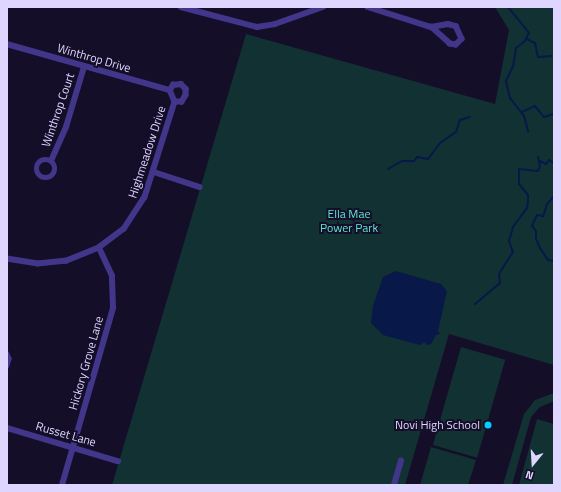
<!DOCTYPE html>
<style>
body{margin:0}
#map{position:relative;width:561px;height:492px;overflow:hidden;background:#150e29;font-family:"Titillium Web",sans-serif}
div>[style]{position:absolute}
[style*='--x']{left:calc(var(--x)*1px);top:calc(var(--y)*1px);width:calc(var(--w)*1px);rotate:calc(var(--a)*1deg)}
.green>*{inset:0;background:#113133;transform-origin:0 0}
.water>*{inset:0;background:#071849}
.stream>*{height:2px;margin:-1px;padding:0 1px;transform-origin:1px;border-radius:1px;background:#071849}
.minor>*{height:5.5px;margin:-2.75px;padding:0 2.75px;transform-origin:2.75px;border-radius:2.75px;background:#42368b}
.minor>.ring{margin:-2.75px;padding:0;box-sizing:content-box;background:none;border:5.5px solid #42368b;border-radius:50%}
.dots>*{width:11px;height:11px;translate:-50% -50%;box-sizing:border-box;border:2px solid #150e29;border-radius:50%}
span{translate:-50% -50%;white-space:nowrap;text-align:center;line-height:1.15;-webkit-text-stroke:4px #150e29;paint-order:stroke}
.street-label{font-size:12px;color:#dfd6ff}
.park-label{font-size:12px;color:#5ae7d2}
.poi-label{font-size:12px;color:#dfd6ff}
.right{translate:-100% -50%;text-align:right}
.frame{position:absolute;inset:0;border:8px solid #dfd6ff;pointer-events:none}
.north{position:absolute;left:513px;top:444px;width:40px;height:40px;-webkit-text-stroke:3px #150e29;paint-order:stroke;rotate:198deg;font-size:11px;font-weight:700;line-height:16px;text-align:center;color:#dfd6ff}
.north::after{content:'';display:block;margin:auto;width:14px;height:18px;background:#dfd6ff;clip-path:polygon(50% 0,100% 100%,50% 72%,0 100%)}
</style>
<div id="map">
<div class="green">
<div style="clip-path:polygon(495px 7px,554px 7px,554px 365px,449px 334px,405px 485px,112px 485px,246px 34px,495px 104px,509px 30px)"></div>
<div style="left:461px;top:347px;width:46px;height:102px;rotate:16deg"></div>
<div style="clip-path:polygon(554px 393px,554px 401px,540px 407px,531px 417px,512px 485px,503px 485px,524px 414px,535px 400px)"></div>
<div style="clip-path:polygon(537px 419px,554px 424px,554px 485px,519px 485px)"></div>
<div style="clip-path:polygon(431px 447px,476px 460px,468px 485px,420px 485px)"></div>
</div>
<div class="water">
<div style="clip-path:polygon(396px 271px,441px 284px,447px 291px,438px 331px,440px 334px,436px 335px,431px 344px,426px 345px,425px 342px,420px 345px,383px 335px,371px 323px,373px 306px,383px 277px)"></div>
</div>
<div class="stream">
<div style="--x:508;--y:7;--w:33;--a:51"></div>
<div style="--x:529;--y:33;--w:10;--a:119"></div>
<div style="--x:524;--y:42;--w:10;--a:143"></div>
<div style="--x:516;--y:48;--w:18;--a:99"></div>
<div style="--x:513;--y:66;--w:17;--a:115"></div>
<div style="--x:506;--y:81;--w:17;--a:77"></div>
<div style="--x:510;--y:98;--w:23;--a:52"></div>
<div style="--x:524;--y:116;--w:16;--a:75"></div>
<div style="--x:527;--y:39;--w:9;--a:27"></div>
<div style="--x:535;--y:43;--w:14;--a:78"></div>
<div style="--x:538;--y:57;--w:13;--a:-4"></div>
<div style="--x:522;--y:112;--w:14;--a:-25"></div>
<div style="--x:535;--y:106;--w:14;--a:51"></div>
<div style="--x:544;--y:117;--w:10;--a:-17"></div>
<div style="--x:554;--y:160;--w:2;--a:90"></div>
<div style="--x:540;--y:161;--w:7;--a:27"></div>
<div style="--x:546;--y:164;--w:5;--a:-53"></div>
<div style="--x:549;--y:160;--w:4;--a:34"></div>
<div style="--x:554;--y:166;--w:5;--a:90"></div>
<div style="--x:388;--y:169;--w:16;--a:-30"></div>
<div style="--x:402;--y:161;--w:12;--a:0"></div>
<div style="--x:414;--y:161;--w:5;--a:-53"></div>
<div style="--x:417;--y:157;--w:11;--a:10"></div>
<div style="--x:428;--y:159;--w:20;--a:-53"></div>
<div style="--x:440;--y:143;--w:19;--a:-35"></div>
<div style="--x:456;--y:132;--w:13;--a:-72"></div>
<div style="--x:460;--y:120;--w:10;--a:-17"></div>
<div style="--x:554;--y:196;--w:11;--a:131"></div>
<div style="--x:547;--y:204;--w:13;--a:108"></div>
<div style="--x:543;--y:216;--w:6;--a:-171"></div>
<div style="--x:537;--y:215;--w:12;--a:114"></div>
<div style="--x:532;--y:226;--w:6;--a:51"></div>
<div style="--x:536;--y:231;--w:8;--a:90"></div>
<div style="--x:536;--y:239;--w:10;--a:66"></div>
<div style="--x:540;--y:248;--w:14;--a:56"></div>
<div style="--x:548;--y:260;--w:6;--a:9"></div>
<div style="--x:475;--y:304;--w:33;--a:-40"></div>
<div style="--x:500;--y:283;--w:9;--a:-96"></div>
<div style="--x:499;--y:274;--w:26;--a:-58"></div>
<div style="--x:513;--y:252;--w:12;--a:-110"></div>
<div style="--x:509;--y:241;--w:15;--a:-74"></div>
<div style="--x:513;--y:227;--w:24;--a:-54"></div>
<div style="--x:527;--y:208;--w:7;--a:-82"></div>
<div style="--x:528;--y:201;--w:6;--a:-90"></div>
<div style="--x:528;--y:195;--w:14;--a:-129"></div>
<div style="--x:519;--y:184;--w:15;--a:-90"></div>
<div style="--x:519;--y:169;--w:19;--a:6"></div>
<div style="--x:538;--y:171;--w:5;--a:-68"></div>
<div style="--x:540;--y:166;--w:9;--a:-103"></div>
</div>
<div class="minor">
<div style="--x:181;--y:7;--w:79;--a:14.7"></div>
<div style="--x:257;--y:27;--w:18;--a:-9"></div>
<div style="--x:275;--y:24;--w:51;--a:-19.5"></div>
<div style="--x:368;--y:7;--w:66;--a:17.6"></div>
<div style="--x:431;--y:27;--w:17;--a:-10"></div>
<div style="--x:448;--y:24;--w:8;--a:14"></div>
<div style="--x:456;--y:26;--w:14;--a:65"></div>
<div style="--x:462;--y:39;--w:8;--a:135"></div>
<div style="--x:456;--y:45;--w:6;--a:-171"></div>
<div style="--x:450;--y:44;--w:25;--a:-138"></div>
<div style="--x:7;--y:44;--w:169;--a:15.8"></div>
<div style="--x:170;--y:90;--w:13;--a:67"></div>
<div style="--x:175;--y:102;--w:100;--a:107.5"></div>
<div style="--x:145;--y:197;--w:38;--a:123"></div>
<div style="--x:124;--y:229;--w:31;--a:143"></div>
<div style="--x:99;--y:248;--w:35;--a:158"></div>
<div style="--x:67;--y:261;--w:29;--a:174"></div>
<div style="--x:38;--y:264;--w:31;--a:-171"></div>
<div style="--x:170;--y:90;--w:6;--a:-59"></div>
<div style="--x:173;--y:85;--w:8;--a:-7"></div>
<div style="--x:181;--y:84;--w:7;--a:45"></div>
<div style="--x:186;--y:89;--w:6;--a:90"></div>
<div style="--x:186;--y:95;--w:8;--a:120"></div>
<div style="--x:182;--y:102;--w:7;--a:180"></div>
<div class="ring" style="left:37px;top:160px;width:12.5px;height:12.5px"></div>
<div style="--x:51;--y:161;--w:37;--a:-66"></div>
<div style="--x:66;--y:127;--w:63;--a:-73.3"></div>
<div style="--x:154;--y:172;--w:48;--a:18.1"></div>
<div style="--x:7;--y:354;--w:5;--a:68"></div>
<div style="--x:9;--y:359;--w:7;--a:106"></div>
<div style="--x:7;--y:428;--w:116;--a:16.6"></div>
<div style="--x:62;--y:485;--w:184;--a:-73.9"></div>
<div style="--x:113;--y:308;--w:32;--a:-92"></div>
<div style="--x:112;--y:276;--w:31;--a:-115"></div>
<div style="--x:394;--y:485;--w:25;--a:-74"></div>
</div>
<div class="dots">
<div style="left:488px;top:425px;background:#02cdff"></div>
</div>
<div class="street-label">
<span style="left:94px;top:58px;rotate:16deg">Winthrop Drive</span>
<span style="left:58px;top:110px;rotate:-71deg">Winthrop Court</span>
<span style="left:147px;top:152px;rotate:-72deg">Highmeadow Drive</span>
<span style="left:86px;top:363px;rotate:-74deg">Hickory Grove Lane</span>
<span style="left:66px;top:434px;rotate:16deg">Russet Lane</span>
</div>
<div class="park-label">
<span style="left:349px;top:221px">Ella Mae<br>Power Park</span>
</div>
<div class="poi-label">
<span class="right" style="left:480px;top:425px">Novi High School</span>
</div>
<div class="frame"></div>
<div class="north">N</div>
</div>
